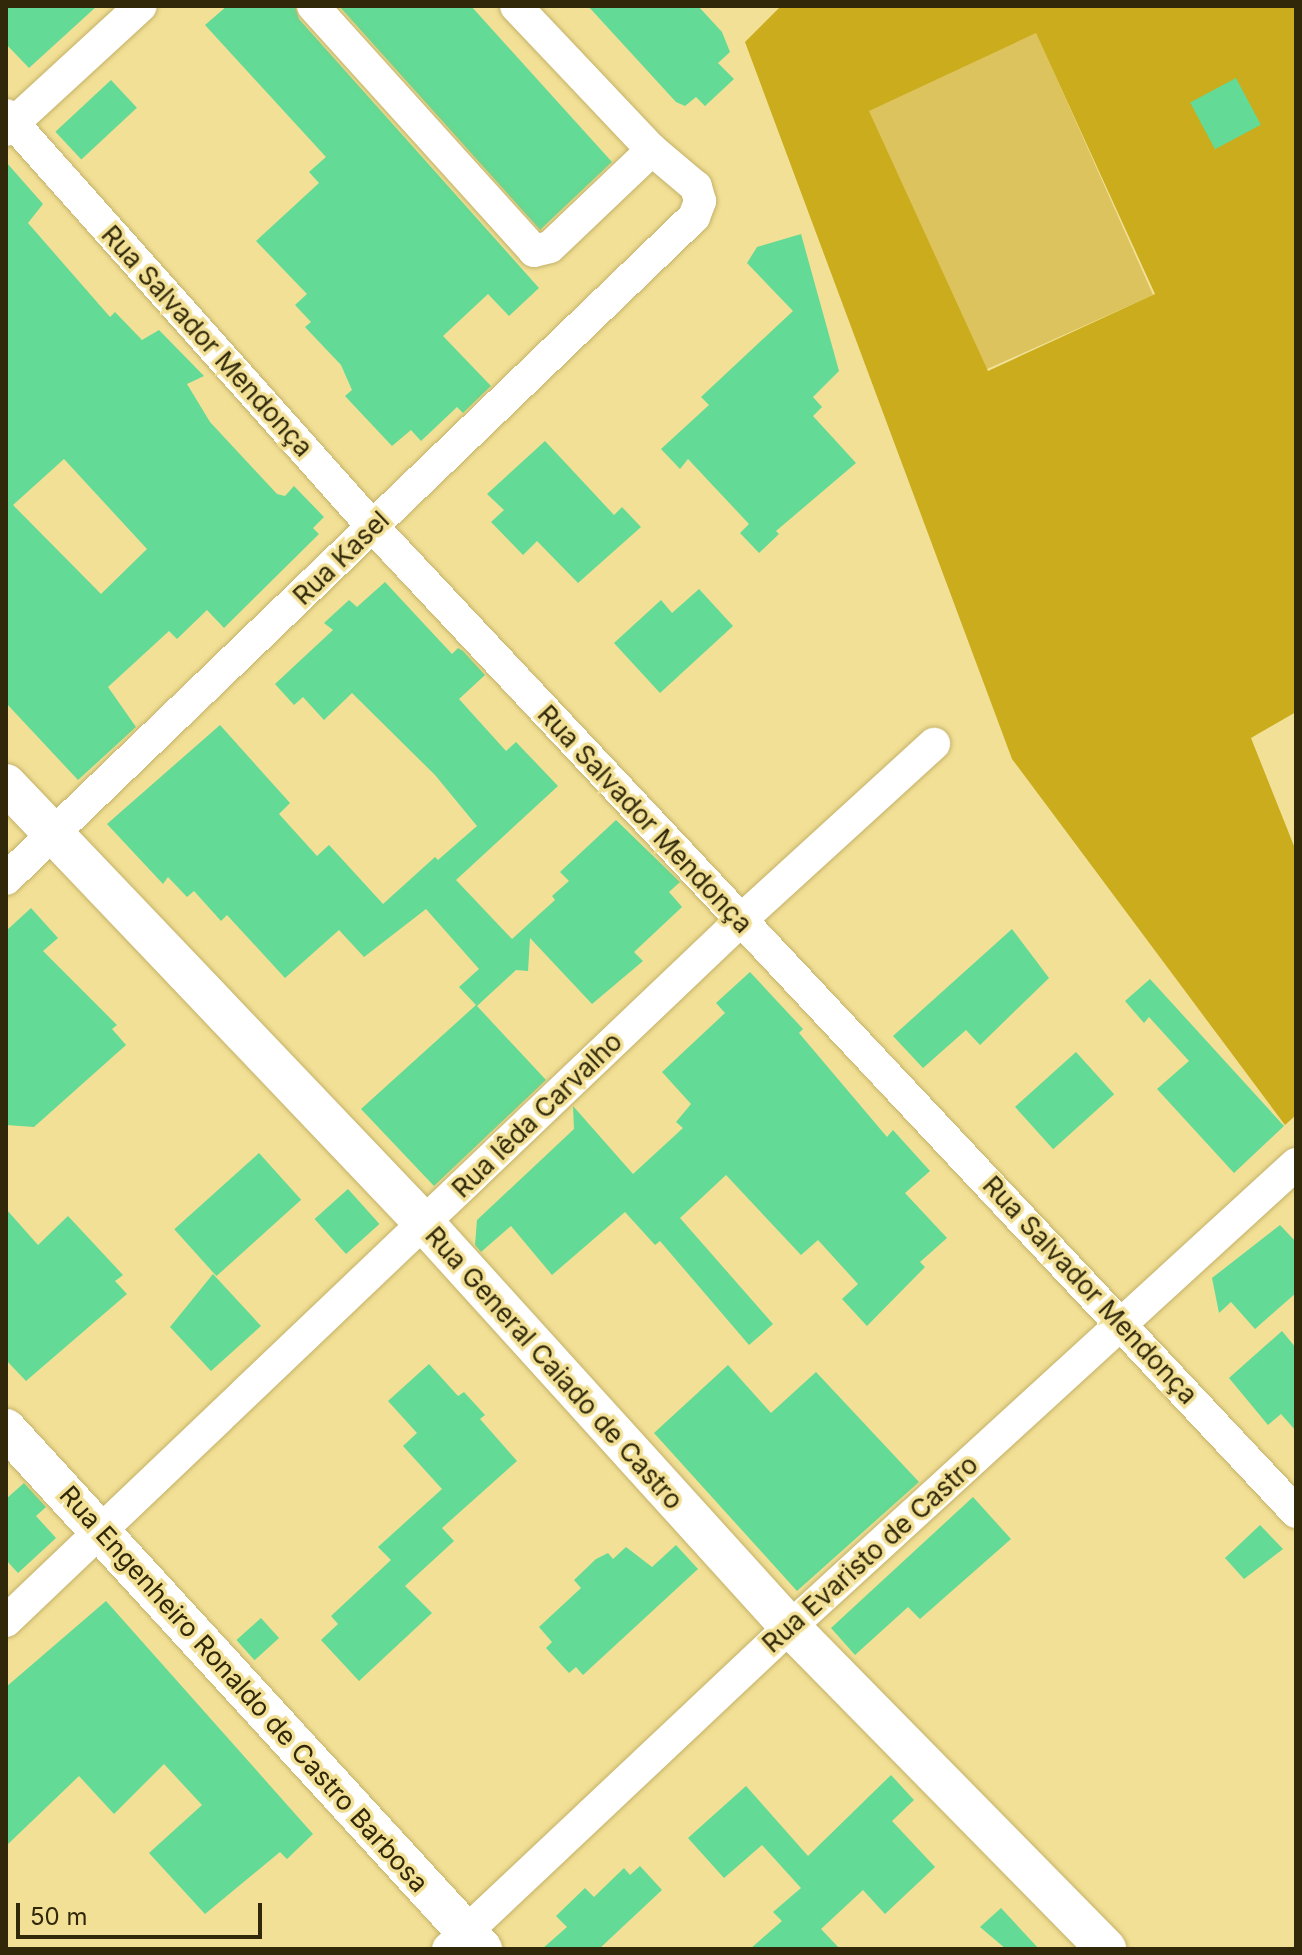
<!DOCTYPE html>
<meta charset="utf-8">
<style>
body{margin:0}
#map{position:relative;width:1302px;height:1955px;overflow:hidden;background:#f2e096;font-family:Inter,sans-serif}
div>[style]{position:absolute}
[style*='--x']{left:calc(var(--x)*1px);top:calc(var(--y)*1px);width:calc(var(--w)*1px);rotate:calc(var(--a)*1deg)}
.green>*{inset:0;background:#ddc35e;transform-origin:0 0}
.forest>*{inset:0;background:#caac1d}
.building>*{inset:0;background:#63da95;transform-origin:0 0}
.roads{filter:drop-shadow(0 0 2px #c3b169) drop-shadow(0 0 2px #c3b169)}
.minor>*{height:32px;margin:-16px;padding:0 16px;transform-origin:16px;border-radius:16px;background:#fff}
.tertiary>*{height:40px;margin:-20px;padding:0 20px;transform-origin:20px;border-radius:20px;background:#fff}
span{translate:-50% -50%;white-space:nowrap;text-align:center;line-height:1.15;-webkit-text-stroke:7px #f2e096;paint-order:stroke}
.street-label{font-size:26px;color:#302809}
.frame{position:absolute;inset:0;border:8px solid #302809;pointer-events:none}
.scale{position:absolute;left:16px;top:1903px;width:246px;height:36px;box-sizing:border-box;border:4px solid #302809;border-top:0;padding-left:10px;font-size:24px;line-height:28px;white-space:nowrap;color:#302809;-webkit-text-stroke:6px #f2e096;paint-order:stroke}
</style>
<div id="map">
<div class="green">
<div style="left:1036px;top:32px;width:288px;height:186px;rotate:66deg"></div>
</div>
<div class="forest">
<div style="clip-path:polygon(evenodd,781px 6px,1296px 6px,1296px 712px,1251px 738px,1296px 851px,1296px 1115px,1285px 1125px,1012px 759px,745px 42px,781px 6px,1036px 33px,1155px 294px,988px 371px,869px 111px,1036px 33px)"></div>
</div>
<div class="building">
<div style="clip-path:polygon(6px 6px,97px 6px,29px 68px,6px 44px)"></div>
<div style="clip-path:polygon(227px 6px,295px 6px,299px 19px,539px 288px,509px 316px,488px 294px,443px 336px,491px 386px,463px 413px,457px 407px,421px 441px,411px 430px,392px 446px,345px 396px,352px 390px,341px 365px,305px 327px,311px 322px,295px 305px,307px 294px,256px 241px,319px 183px,309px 172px,326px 157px,205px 25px)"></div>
<div style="clip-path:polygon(339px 6px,471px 6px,612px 162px,540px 230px)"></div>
<div style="clip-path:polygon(588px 6px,698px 6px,722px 32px,730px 52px,718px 63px,734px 79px,705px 106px,696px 97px,685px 106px,676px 102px)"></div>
<div style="left:1236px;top:78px;width:53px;height:52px;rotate:62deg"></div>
<div style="left:111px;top:80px;width:38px;height:76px;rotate:47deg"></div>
<div style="clip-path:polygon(evenodd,6px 162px,43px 204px,28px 223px,110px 317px,115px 312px,142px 340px,159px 330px,204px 376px,187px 384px,210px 422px,277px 494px,285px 496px,294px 486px,324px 517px,313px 528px,319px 534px,224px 628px,207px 610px,177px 639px,169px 631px,108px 687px,136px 727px,78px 780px,6px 703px,6px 162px,64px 459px,147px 549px,101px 594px,13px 505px,64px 459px)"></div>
<div style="clip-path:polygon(801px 234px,839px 371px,813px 397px,822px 407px,813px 416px,856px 463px,776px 531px,779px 534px,759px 553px,740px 533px,749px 524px,688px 459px,680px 469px,661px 449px,709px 405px,701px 397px,793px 311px,747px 263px,757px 247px)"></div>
<div style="clip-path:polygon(545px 441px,614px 515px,622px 507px,641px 527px,578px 583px,537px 541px,523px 555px,491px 522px,504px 510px,487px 494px)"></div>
<div style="clip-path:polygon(385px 582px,452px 654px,458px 648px,463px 651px,485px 675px,459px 699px,506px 751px,516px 742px,558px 786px,456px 880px,512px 939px,555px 900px,552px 896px,569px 881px,560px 872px,616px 820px,680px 882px,669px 892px,682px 907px,634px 952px,643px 961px,592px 1004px,530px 938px,528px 971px,516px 970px,477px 1006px,546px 1080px,434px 1186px,361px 1109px,476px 1005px,459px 987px,479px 969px,426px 909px,364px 957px,339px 930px,285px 978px,227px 915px,221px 921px,194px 891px,187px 897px,168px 877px,163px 884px,107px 824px,220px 725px,290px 803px,279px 814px,317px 856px,329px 845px,383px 904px,435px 857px,438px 860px,477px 826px,435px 775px,352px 693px,324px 720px,303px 697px,294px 705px,275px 684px,333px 630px,324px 623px,349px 600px,357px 607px)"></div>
<div style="clip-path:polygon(699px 589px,733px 626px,660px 693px,614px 643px,661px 600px,672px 613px)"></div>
<div style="clip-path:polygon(31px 908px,58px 938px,43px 951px,117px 1025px,112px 1029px,126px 1045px,34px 1127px,6px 1125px,6px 931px)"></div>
<div style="clip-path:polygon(1012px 929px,1049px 978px,980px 1045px,966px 1030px,923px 1068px,893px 1036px)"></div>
<div style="clip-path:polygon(750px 972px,803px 1029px,799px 1033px,887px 1137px,893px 1130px,930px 1171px,905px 1193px,947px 1238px,920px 1262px,925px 1267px,867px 1326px,842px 1299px,858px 1284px,818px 1240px,801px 1255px,726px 1175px,680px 1218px,773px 1324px,749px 1345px,660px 1241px,655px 1245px,625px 1212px,552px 1275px,511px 1226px,481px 1252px,475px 1245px,477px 1220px,574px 1129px,573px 1106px,633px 1174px,683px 1128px,676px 1122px,691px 1104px,662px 1072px,725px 1013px,716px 1003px)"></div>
<div style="clip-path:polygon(1150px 979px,1284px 1126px,1234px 1173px,1157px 1089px,1189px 1061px,1149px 1017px,1144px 1023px,1125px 1001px)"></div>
<div style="left:1076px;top:1052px;width:57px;height:82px;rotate:48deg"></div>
<div style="left:259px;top:1153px;width:63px;height:114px;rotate:48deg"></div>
<div style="left:348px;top:1189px;width:47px;height:45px;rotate:48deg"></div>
<div style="clip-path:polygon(6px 1209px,38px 1245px,68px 1216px,123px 1275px,115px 1281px,127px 1294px,26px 1381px,6px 1360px)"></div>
<div style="clip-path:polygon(1280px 1225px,1296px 1242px,1296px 1293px,1255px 1329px,1231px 1302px,1219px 1313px,1212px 1278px)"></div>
<div style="clip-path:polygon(213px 1274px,261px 1326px,211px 1371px,170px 1327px)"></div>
<div style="clip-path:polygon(1282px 1331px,1296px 1348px,1296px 1431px,1281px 1414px,1268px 1425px,1229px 1378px)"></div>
<div style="clip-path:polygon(429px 1364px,458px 1396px,464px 1392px,485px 1415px,480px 1419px,517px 1461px,442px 1528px,454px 1541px,405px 1586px,432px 1613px,359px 1681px,321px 1640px,338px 1624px,331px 1616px,391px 1560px,378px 1547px,442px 1489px,403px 1446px,417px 1433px,388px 1401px)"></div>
<div style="clip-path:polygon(728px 1365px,771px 1413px,816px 1372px,919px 1482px,797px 1591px,654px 1433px)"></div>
<div style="clip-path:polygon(24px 1483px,46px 1507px,36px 1516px,56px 1538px,18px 1573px,6px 1560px,6px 1499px)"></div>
<div style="clip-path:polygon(973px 1497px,1011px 1539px,920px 1619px,908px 1607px,855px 1655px,831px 1628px)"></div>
<div style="clip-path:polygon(1260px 1525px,1283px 1549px,1244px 1579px,1225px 1558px)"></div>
<div style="clip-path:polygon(676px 1545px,698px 1569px,583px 1675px,576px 1667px,569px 1673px,546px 1648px,552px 1642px,539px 1627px,581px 1588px,574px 1580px,596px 1559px,608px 1553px,613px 1559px,626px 1547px,652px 1567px)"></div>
<div style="clip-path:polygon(106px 1601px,313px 1834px,287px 1859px,280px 1852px,205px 1914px,149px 1853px,202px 1805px,164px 1764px,114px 1814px,79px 1776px,6px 1846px,6px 1687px)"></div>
<div style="left:261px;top:1618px;width:27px;height:33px;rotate:48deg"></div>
<div style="clip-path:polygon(891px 1775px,914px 1800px,892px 1821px,935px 1867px,885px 1914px,863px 1890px,821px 1929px,840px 1949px,750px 1949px,782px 1921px,773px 1912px,801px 1888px,762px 1845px,724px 1878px,688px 1838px,746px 1786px,808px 1856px)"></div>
<div style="clip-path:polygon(640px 1866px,662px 1890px,599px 1949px,542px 1949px,567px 1927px,556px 1916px,585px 1888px,594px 1897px,624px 1868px,630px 1875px)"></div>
<div style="clip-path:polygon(1001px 1908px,1039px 1949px,1006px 1949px,980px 1927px)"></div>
</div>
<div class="roads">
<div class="minor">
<div style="--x:313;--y:6;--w:330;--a:47.9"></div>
<div style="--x:534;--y:251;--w:16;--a:-14"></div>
<div style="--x:550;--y:247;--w:141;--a:-43.6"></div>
<div style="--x:6;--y:115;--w:552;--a:48.31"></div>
<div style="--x:373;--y:527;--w:1350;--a:46.86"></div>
<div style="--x:6;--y:130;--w:183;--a:-42.6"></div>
<div style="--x:6;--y:879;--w:955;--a:-43.9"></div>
<div style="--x:694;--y:217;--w:17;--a:-69"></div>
<div style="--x:700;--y:201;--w:15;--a:-106"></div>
<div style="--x:696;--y:187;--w:57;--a:-139.9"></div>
<div style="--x:652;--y:150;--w:198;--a:-133.4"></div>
<div style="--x:6;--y:1621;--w:1014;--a:-43.64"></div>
<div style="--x:740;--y:921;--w:263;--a:-42.4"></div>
<div style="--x:448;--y:1949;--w:470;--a:-43.3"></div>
<div style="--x:790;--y:1627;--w:686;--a:-42.46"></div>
</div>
<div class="tertiary">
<div style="--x:6;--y:784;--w:606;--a:46.4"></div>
<div style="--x:424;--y:1223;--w:545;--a:47.83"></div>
<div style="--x:790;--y:1627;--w:451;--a:45.5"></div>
<div style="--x:6;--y:1429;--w:705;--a:47.53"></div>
</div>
</div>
<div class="street-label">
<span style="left:207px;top:341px;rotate:48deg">Rua Salvador Mendonça</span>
<span style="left:341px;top:558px;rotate:-44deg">Rua Kasel</span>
<span style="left:645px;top:819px;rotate:47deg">Rua Salvador Mendonça</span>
<span style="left:537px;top:1115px;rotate:-44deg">Rua Iêda Carvalho</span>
<span style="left:1090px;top:1290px;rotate:47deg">Rua Salvador Mendonça</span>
<span style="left:554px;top:1368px;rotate:48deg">Rua General Caiado de Castro</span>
<span style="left:870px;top:1554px;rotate:-42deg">Rua Evaristo de Castro</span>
<span style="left:244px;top:1689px;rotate:48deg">Rua Engenheiro Ronaldo de Castro Barbosa</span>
</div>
<div class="frame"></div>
<div class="scale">50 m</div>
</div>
